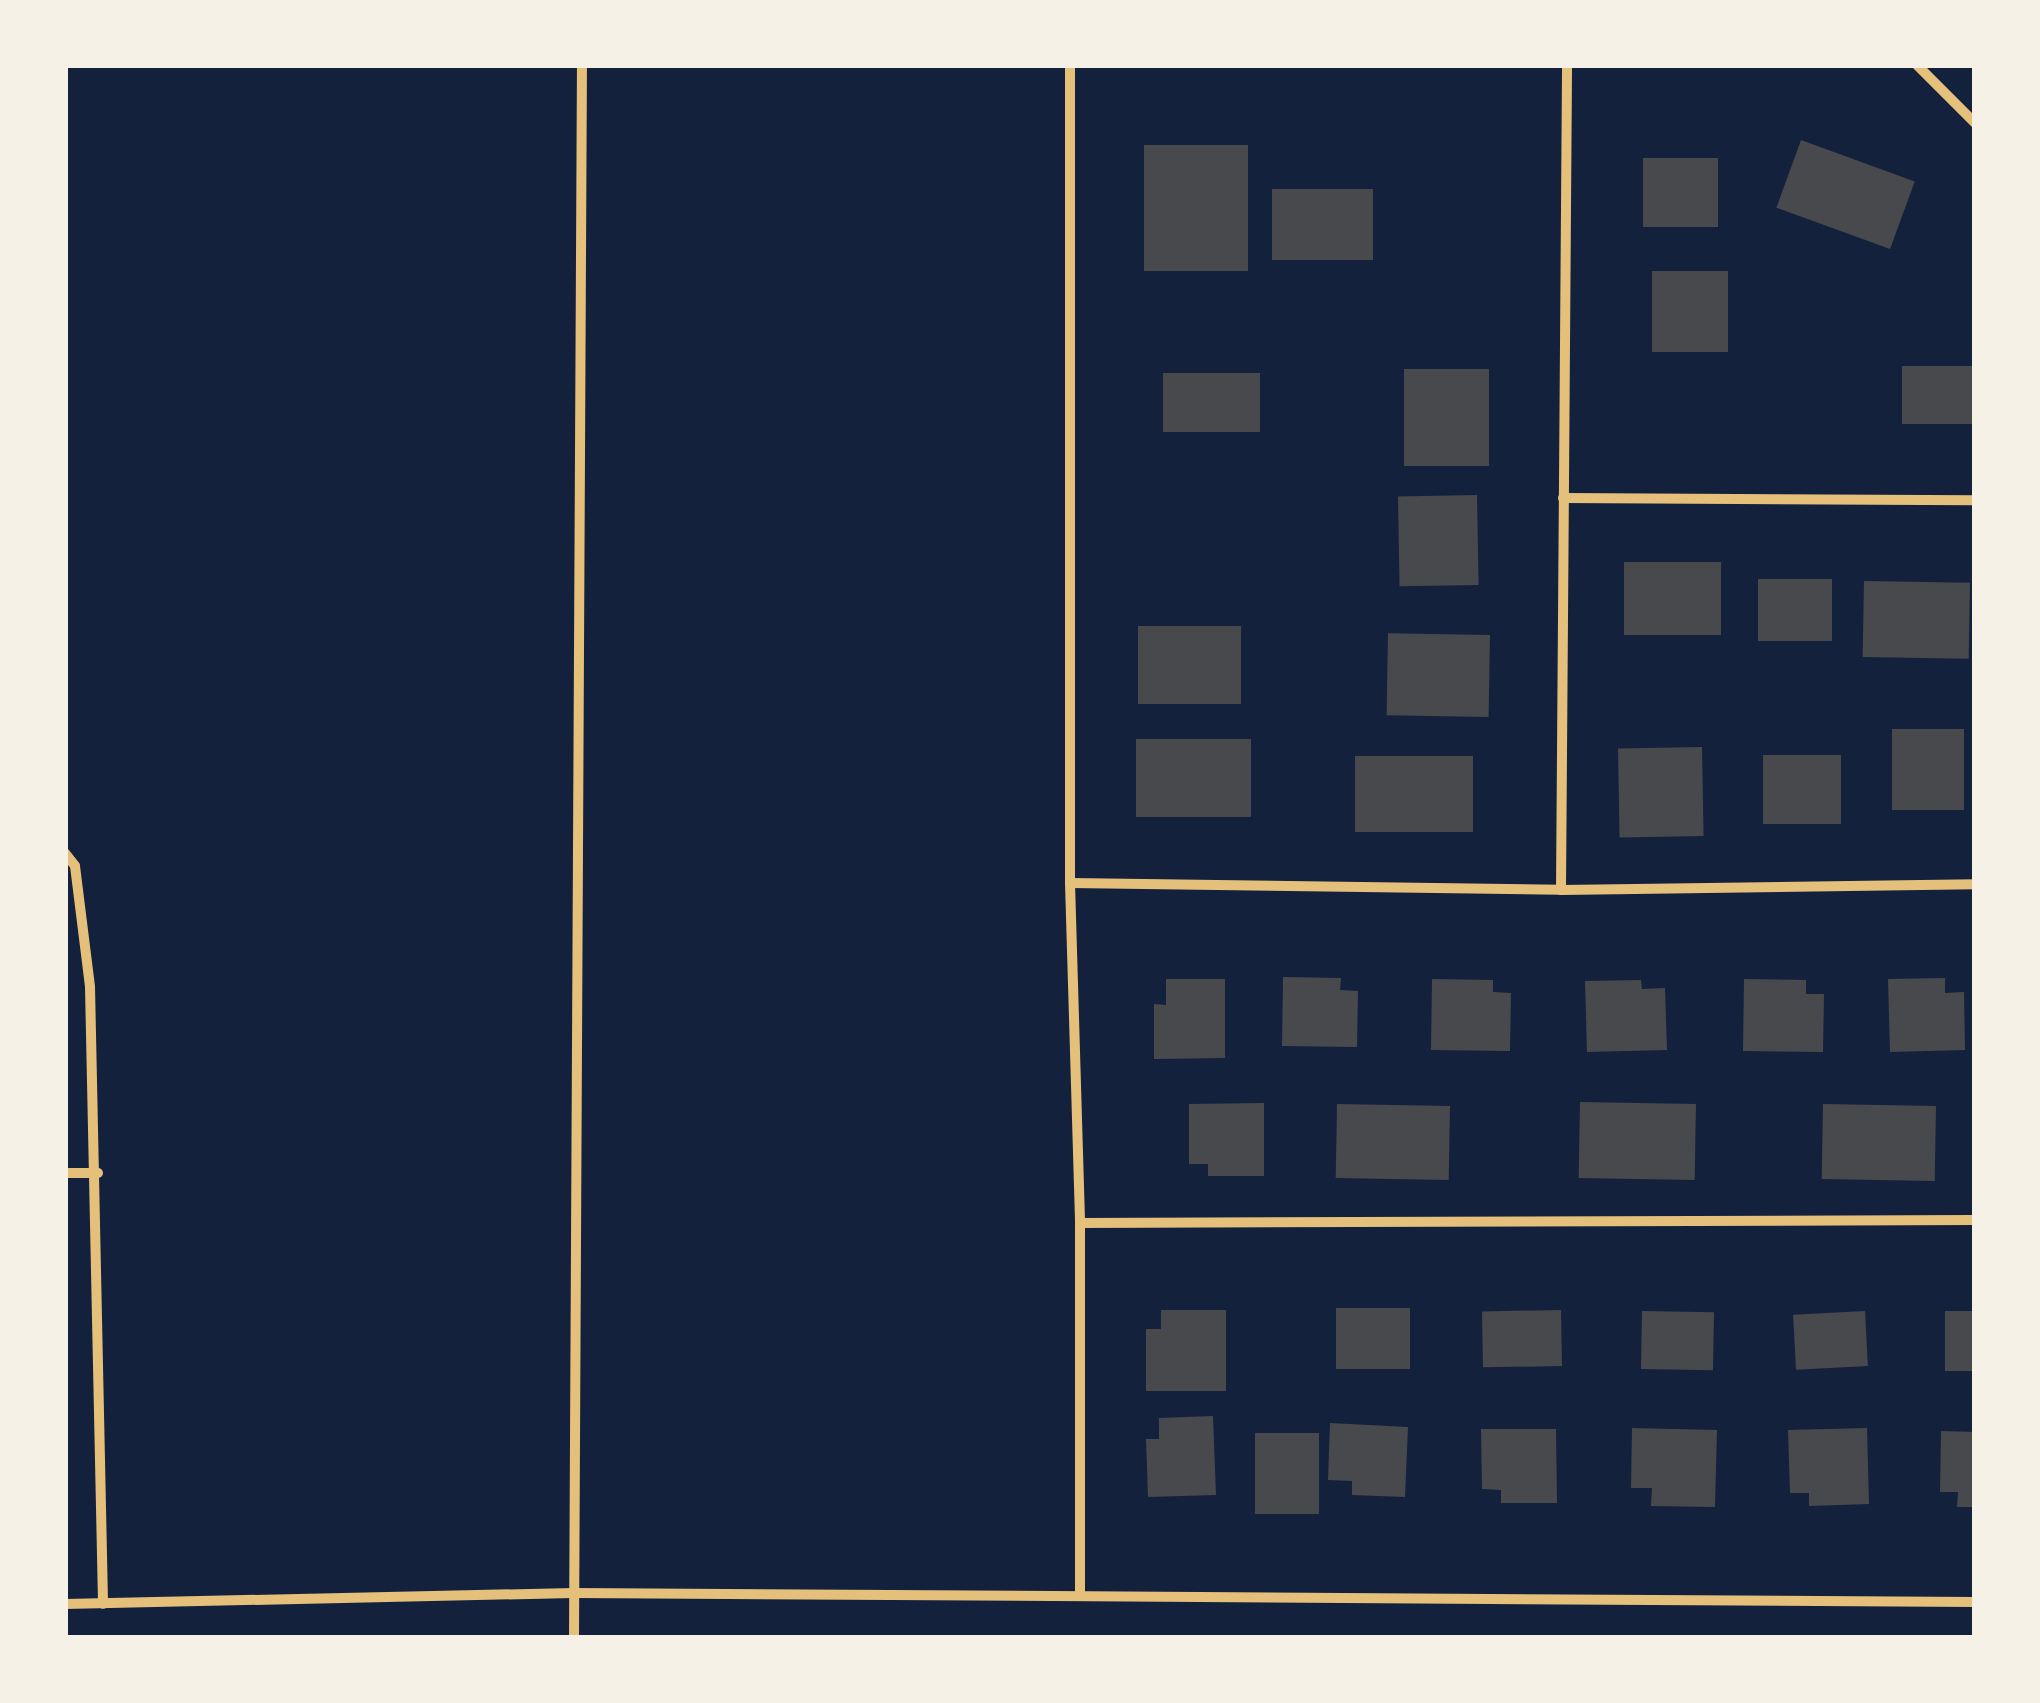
<!DOCTYPE html>
<style>
body{margin:0}
#map{position:relative;width:2040px;height:1703px;overflow:hidden;background:#14213d;font-family:"IBM Plex Sans",sans-serif}
div>[style]{position:absolute}
[style*='--x']{left:calc(var(--x)*1px);top:calc(var(--y)*1px);width:calc(var(--w)*1px);rotate:calc(var(--a)*1deg)}
.building>*{inset:0;background:#48494c;transform-origin:0 0}
.minor>*{height:10px;margin:-5px;padding:0 5px;transform-origin:5px;border-radius:5px;background:#e5c07b}
span{translate:-50% -50%;white-space:nowrap;text-align:center;line-height:1.15;-webkit-text-stroke:9px #f6f1e7;paint-order:stroke}
.frame{position:absolute;inset:0;border:68px solid #f6f1e7;pointer-events:none}
</style>
<div id="map">
<div class="building">
<div style="left:1801px;top:140px;width:121px;height:72px;rotate:20deg"></div>
<div style="left:1144px;top:145px;width:104px;height:126px"></div>
<div style="left:1718px;top:158px;width:69px;height:75px;rotate:90deg"></div>
<div style="left:1272px;top:189px;width:101px;height:71px"></div>
<div style="left:1728px;top:271px;width:81px;height:76px;rotate:90deg"></div>
<div style="left:1902px;top:366px;width:73px;height:58px"></div>
<div style="left:1404px;top:369px;width:85px;height:97px"></div>
<div style="left:1163px;top:373px;width:97px;height:59px"></div>
<div style="left:1477px;top:495px;width:90px;height:79px;rotate:89deg"></div>
<div style="left:1624px;top:562px;width:97px;height:73px"></div>
<div style="left:1758px;top:579px;width:74px;height:62px"></div>
<div style="left:1864px;top:581px;width:106px;height:76px;rotate:1deg"></div>
<div style="left:1241px;top:626px;width:78px;height:103px;rotate:90deg"></div>
<div style="left:1490px;top:635px;width:82px;height:102px;rotate:91deg"></div>
<div style="left:1892px;top:729px;width:72px;height:81px"></div>
<div style="left:1136px;top:739px;width:115px;height:78px"></div>
<div style="left:1702px;top:747px;width:89px;height:84px;rotate:89deg"></div>
<div style="left:1763px;top:755px;width:78px;height:69px"></div>
<div style="left:1355px;top:756px;width:118px;height:76px"></div>
<div style="clip-path:polygon(1283px 977px,1341px 978px,1340px 990px,1358px 991px,1357px 1047px,1282px 1046px)"></div>
<div style="clip-path:polygon(1945px 978px,1945px 993px,1964px 992px,1965px 1050px,1890px 1052px,1888px 979px)"></div>
<div style="clip-path:polygon(1166px 979px,1225px 979px,1225px 1058px,1154px 1059px,1154px 1004px,1166px 1005px)"></div>
<div style="clip-path:polygon(1432px 979px,1493px 980px,1493px 992px,1511px 993px,1510px 1051px,1431px 1050px)"></div>
<div style="clip-path:polygon(1744px 979px,1806px 980px,1806px 994px,1824px 994px,1823px 1052px,1743px 1051px)"></div>
<div style="clip-path:polygon(1641px 980px,1642px 989px,1665px 988px,1667px 1050px,1587px 1052px,1585px 981px)"></div>
<div style="left:1580px;top:1102px;width:116px;height:76px;rotate:1deg"></div>
<div style="clip-path:polygon(1264px 1103px,1264px 1176px,1208px 1176px,1208px 1164px,1189px 1164px,1189px 1104px)"></div>
<div style="left:1337px;top:1104px;width:113px;height:74px;rotate:1deg"></div>
<div style="left:1823px;top:1104px;width:113px;height:75px;rotate:1deg"></div>
<div style="left:1336px;top:1308px;width:74px;height:61px"></div>
<div style="clip-path:polygon(1161px 1310px,1226px 1310px,1226px 1391px,1146px 1391px,1146px 1329px,1161px 1329px)"></div>
<div style="left:1561px;top:1310px;width:56px;height:79px;rotate:89deg"></div>
<div style="left:1642px;top:1311px;width:72px;height:58px;rotate:1deg"></div>
<div style="left:1865px;top:1311px;width:55px;height:72px;rotate:87deg"></div>
<div style="left:1975px;top:1311px;width:60px;height:30px;rotate:90deg"></div>
<div style="clip-path:polygon(1213px 1416px,1216px 1495px,1148px 1497px,1146px 1439px,1159px 1439px,1159px 1418px)"></div>
<div style="clip-path:polygon(1330px 1423px,1408px 1427px,1405px 1497px,1352px 1495px,1352px 1481px,1328px 1480px)"></div>
<div style="clip-path:polygon(1632px 1428px,1717px 1430px,1715px 1507px,1651px 1506px,1652px 1488px,1631px 1488px)"></div>
<div style="clip-path:polygon(1867px 1428px,1869px 1504px,1809px 1506px,1809px 1493px,1790px 1493px,1788px 1430px)"></div>
<div style="clip-path:polygon(1481px 1429px,1556px 1429px,1557px 1503px,1501px 1503px,1501px 1490px,1482px 1489px)"></div>
<div style="clip-path:polygon(1941px 1431px,1975px 1432px,1975px 1507px,1957px 1507px,1958px 1492px,1940px 1492px)"></div>
<div style="left:1255px;top:1433px;width:64px;height:81px"></div>
</div>
<div class="minor">
<div style="--x:1070;--y:65;--w:818;--a:90"></div>
<div style="--x:1070;--y:883;--w:340;--a:88.3"></div>
<div style="--x:1080;--y:1223;--w:371;--a:90"></div>
<div style="--x:1917;--y:65;--w:82;--a:45"></div>
<div style="--x:1563;--y:498;--w:412;--a:0.3"></div>
<div style="--x:65;--y:853;--w:16;--a:52"></div>
<div style="--x:75;--y:866;--w:122;--a:82.9"></div>
<div style="--x:90;--y:987;--w:617;--a:88.79"></div>
<div style="--x:1070;--y:883;--w:491;--a:0.8"></div>
<div style="--x:1561;--y:890;--w:414;--a:-0.8"></div>
<div style="--x:1561;--y:890;--w:825;--a:-89.58"></div>
<div style="--x:65;--y:1173;--w:33;--a:0"></div>
<div style="--x:1080;--y:1223;--w:895;--a:-0.19"></div>
<div style="--x:65;--y:1604;--w:509;--a:-1.24"></div>
<div style="--x:574;--y:1593;--w:1401;--a:0.37"></div>
<div style="--x:574;--y:1638;--w:1573;--a:-89.71"></div>
</div>
<div class="frame"></div>
</div>
